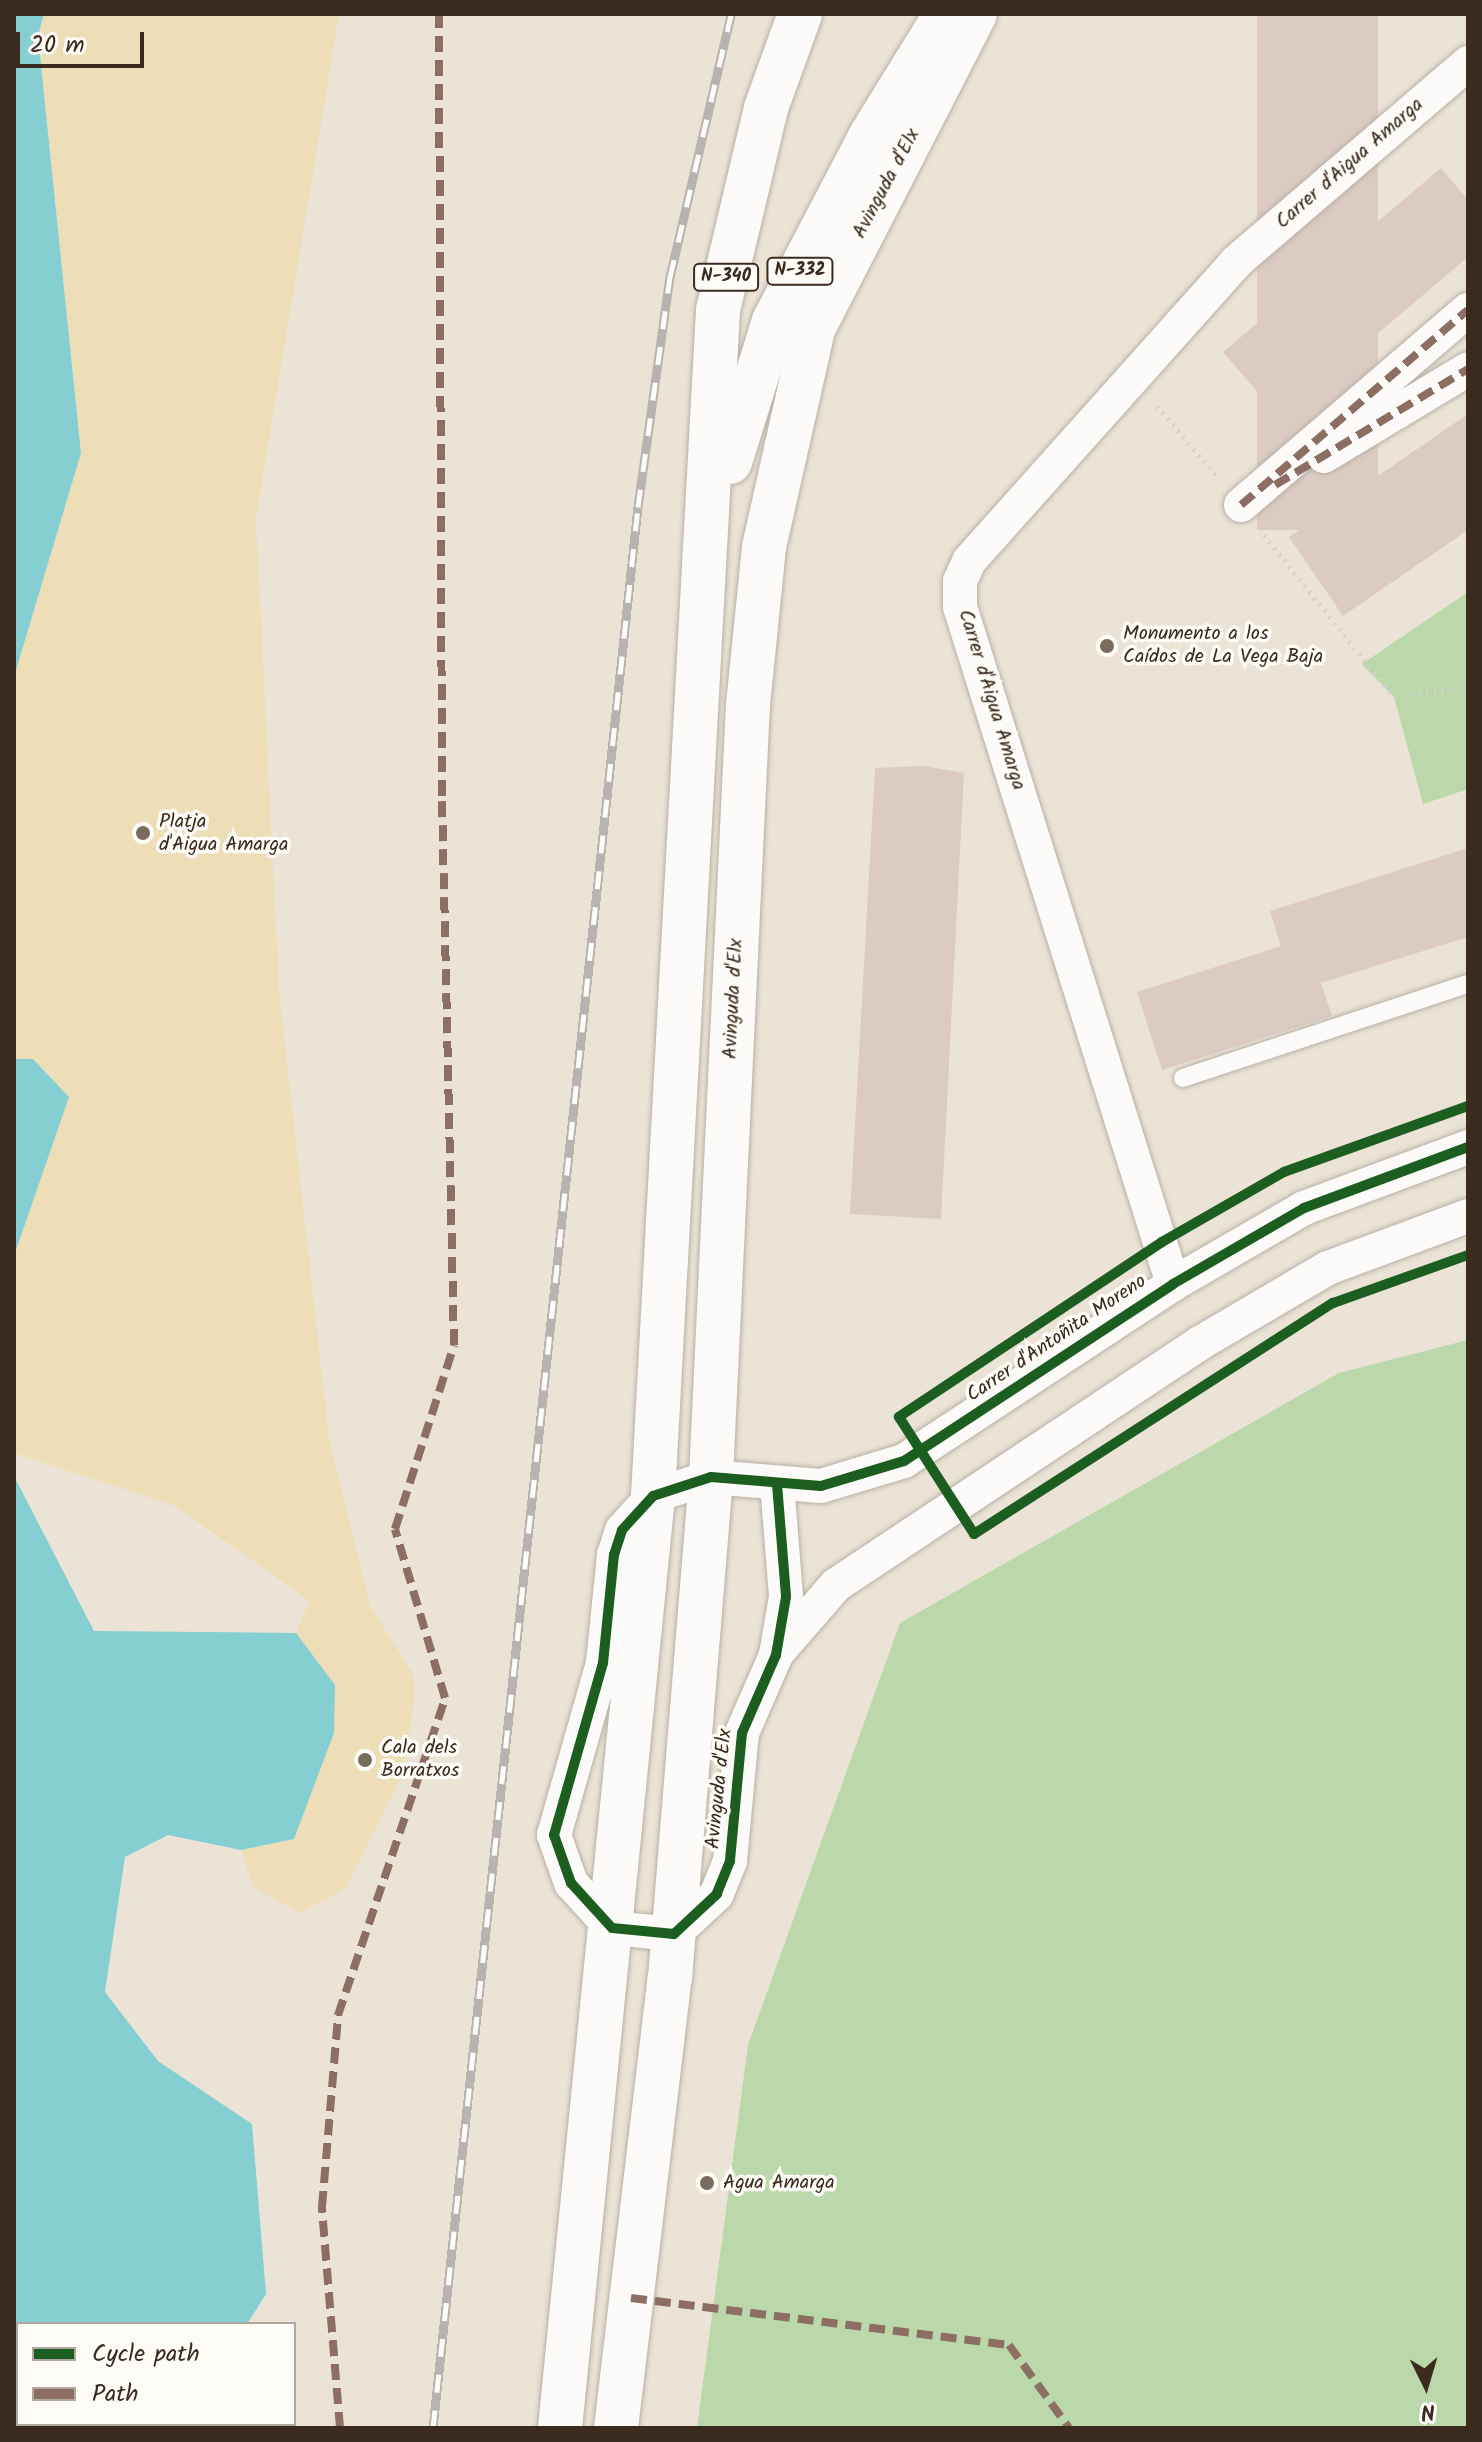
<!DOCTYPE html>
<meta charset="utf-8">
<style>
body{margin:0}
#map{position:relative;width:1482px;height:2442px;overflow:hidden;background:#ebe3d5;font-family:Kalam,sans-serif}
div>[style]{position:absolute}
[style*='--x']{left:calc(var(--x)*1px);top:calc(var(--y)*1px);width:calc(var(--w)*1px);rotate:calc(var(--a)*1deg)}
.green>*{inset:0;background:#bad8a9}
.sand>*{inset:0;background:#eddeb7}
.water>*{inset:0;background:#85cfd2}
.building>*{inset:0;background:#dccbc2;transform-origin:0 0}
.path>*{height:5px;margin-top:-2.5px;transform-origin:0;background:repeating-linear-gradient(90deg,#d5d2cd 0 2px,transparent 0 8px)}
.roads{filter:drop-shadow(0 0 2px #b7b0a7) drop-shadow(0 0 2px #b7b0a7)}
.lane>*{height:18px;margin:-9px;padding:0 9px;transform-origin:9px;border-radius:9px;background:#fcfbf9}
.street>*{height:34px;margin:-17px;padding:0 17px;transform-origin:17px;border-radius:17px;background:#fcfbf9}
.highway>*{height:44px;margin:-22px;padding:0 22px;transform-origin:22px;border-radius:22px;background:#fcfbf9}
.rail>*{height:9px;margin-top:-4.5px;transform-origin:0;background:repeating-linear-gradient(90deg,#fdfcf7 0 18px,#b6b3b0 0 36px);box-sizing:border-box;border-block:2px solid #b6b3b0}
.quiet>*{height:8px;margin-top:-4px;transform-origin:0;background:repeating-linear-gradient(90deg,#8d6e63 0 16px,transparent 0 24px)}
.cycleway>*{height:10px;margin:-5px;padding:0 5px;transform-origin:5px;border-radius:5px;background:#1b5e20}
.dots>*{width:22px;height:22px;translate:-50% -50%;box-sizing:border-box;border:4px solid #fdfcf7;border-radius:50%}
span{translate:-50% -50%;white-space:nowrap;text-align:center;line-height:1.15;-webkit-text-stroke:7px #fdfcf7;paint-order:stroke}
.shield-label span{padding:2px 6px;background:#fdfcf7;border:2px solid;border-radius:6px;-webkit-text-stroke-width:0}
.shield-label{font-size:18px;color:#3b2a1e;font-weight:700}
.street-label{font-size:20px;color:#3b2a1e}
.poi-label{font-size:20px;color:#3b2a1e}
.left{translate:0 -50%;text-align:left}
.frame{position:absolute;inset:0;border:16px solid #3b2a1e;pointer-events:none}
.legend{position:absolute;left:16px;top:2322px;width:280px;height:104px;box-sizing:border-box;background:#fdfcf7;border:2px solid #afa8a0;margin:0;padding:10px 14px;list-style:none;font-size:24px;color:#3b2a1e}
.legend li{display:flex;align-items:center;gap:16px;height:40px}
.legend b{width:40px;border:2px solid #afa8a0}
.north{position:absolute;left:1386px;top:2346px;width:80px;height:80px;-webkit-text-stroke:6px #fdfcf7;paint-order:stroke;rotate:175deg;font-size:22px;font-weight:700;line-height:32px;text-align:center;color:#3b2a1e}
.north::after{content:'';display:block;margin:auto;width:28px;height:36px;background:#3b2a1e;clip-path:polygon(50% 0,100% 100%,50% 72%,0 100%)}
.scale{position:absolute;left:16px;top:32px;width:128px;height:36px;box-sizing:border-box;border:4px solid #3b2a1e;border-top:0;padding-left:10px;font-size:24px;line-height:28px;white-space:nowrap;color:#3b2a1e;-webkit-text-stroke:6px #fdfcf7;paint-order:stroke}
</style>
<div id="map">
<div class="green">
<div style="clip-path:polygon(1468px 592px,1468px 789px,1423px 804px,1394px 697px,1362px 664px)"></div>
<div style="clip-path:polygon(1468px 1340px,1468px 2428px,697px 2428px,748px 2045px,900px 1623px,1339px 1373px)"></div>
</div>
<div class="sand">
<div style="clip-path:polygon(44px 14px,339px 14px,256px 519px,279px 990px,329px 1438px,370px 1606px,413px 1674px,414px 1703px,401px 1778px,345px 1889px,299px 1913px,253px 1887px,241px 1850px,294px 1839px,335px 1685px,296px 1633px,310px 1601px,175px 1506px,14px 1453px,14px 1256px,69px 1097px,33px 1059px,14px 1059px,14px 677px,81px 453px,38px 36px)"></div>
</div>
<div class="water">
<div style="clip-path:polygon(14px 14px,44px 14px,38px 36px,81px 453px,14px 677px)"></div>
<div style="clip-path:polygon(14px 1059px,33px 1059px,69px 1097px,14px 1256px)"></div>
<div style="clip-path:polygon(14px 1476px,94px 1631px,296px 1633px,335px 1685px,334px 1733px,294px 1839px,241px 1850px,168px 1835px,125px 1857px,105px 1992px,158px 2061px,252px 2124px,266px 2294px,247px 2324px,18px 2324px,18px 2424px,189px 2428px,14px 2428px)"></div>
</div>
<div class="building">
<div style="left:1257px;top:14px;width:121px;height:516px"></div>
<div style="clip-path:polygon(1441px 168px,1468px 200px,1468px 257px,1279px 417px,1223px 352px)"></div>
<div style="clip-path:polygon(1468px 414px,1468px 530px,1343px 616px,1289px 537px)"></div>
<div style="clip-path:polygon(924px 766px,964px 773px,941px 1219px,850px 1214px,875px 768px)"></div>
<div style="clip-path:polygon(1468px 848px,1468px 937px,1321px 983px,1332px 1016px,1162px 1070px,1137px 992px,1281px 946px,1270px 911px)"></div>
</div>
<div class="path">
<div style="--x:1157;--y:406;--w:94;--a:49.7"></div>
<div style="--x:1264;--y:535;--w:208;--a:51.3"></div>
<div style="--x:1394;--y:697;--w:75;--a:-7.7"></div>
</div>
<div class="roads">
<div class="lane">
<div style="--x:1183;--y:1078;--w:300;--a:-18.3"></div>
</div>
<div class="street">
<div style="--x:1324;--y:456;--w:168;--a:-31.1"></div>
<div style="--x:1241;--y:505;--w:299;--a:-40.7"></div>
<div style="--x:1173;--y:1284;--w:710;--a:-107.46"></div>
<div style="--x:960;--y:607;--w:26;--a:-90"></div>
<div style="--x:960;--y:581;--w:23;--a:-65"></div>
<div style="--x:970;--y:560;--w:399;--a:-48.2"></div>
<div style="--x:1236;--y:262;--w:306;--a:-40.6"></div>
<div style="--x:777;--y:1484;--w:113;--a:85.4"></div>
<div style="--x:786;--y:1597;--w:59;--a:99.8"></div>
<div style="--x:776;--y:1655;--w:85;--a:113.6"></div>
<div style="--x:742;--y:1733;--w:129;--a:95.4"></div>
<div style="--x:730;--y:1861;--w:35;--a:112"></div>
<div style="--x:717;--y:1894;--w:59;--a:137.1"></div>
<div style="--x:674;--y:1934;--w:62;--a:-174.5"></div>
<div style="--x:612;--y:1928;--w:61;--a:-132.3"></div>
<div style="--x:571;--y:1883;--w:51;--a:-109.5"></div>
<div style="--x:554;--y:1835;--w:179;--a:-74.1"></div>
<div style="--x:603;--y:1663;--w:109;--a:-84.2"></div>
<div style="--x:614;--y:1555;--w:26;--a:-72"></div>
<div style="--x:622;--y:1530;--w:46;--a:-47.6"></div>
<div style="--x:653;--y:1496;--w:61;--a:-18.1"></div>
<div style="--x:711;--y:1477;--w:110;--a:4.7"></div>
<div style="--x:821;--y:1486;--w:87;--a:-16.8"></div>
<div style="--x:904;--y:1461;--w:322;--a:-33.3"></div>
<div style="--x:1173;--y:1284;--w:151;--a:-30.1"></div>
<div style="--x:1304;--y:1208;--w:175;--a:-20.4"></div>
<div style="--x:776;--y:1654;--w:91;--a:-49"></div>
<div style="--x:836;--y:1585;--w:437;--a:-33.6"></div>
<div style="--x:1200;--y:1343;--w:148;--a:-30.4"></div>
<div style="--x:1328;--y:1268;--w:149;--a:-20.4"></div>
</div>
<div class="highway">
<div style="--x:730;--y:462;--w:148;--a:-72.7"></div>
<div style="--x:774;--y:321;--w:208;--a:-62.4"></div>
<div style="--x:870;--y:137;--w:145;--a:-58.3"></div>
<div style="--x:560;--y:2428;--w:937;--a:-84.3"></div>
<div style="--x:653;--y:1496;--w:1188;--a:-86.86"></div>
<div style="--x:718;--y:310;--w:208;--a:-76.6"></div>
<div style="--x:766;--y:108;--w:100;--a:-70.1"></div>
<div style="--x:616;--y:2428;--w:453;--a:-83.2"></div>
<div style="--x:670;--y:1978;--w:503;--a:-85.32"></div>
<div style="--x:711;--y:1477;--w:773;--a:-87.26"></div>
<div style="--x:748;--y:705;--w:159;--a:-84.2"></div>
<div style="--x:764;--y:547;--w:223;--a:-77.3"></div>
<div style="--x:813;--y:329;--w:354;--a:-62.8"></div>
</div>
</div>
<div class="rail">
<div style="--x:433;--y:2428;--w:1932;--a:-83.91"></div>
<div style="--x:638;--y:507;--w:232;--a:-82.1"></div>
<div style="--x:670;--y:277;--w:270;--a:-76.9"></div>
</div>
<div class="quiet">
<div style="--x:1275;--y:485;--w:225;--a:-31"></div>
<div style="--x:1241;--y:505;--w:299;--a:-40.7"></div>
<div style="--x:631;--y:2298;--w:381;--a:7.1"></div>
<div style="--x:1009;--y:2345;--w:102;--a:54.1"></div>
<div style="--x:340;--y:2428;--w:222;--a:-94.7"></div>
<div style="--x:322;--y:2207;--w:193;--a:-85.2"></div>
<div style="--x:338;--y:2015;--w:335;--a:-71.3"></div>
<div style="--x:445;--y:1698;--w:176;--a:-106.5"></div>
<div style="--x:395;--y:1529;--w:193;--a:-72.2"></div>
<div style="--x:454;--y:1345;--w:549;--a:-91.25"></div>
<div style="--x:442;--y:796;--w:782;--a:-90.22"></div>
</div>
<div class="cycleway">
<div style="--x:1468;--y:1106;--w:195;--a:160.3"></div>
<div style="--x:1284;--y:1172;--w:141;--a:150.2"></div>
<div style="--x:1162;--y:1242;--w:316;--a:146.4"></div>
<div style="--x:899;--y:1417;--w:139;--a:57.3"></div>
<div style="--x:974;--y:1534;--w:427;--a:-32.8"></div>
<div style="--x:1333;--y:1303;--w:143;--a:-19.6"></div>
<div style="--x:777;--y:1484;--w:113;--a:85.4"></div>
<div style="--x:786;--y:1597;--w:59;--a:99.8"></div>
<div style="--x:776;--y:1655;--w:85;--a:113.6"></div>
<div style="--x:742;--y:1733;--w:129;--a:95.4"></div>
<div style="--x:730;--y:1861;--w:35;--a:112"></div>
<div style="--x:717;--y:1894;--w:59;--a:137.1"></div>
<div style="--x:674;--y:1934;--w:62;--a:-174.5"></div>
<div style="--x:612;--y:1928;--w:61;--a:-132.3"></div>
<div style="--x:571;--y:1883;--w:51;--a:-109.5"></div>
<div style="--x:554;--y:1835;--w:179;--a:-74.1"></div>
<div style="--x:603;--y:1663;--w:109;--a:-84.2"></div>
<div style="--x:614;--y:1555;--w:26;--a:-72"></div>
<div style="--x:622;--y:1530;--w:46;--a:-47.6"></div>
<div style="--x:653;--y:1496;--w:61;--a:-18.1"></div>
<div style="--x:711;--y:1477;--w:110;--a:4.7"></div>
<div style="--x:821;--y:1486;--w:87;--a:-16.8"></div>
<div style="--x:904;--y:1461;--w:322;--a:-33.3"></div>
<div style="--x:1173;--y:1284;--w:151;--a:-30.1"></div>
<div style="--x:1304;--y:1208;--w:175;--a:-20.4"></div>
</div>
<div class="dots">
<div style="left:1107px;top:646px;background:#796b5e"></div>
<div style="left:143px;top:833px;background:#796b5e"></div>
<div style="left:365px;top:1760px;background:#796b5e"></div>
<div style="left:707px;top:2183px;background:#796b5e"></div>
</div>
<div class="shield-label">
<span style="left:800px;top:271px">N-332</span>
<span style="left:726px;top:277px">N-340</span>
</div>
<div class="street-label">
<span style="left:1350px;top:164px;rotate:-41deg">Carrer d'Aigua Amarga</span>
<span style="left:887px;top:184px;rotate:-62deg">Avinguda d'Elx</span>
<span style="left:991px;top:700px;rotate:73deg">Carrer d'Aigua Amarga</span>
<span style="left:734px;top:999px;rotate:-87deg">Avinguda d'Elx</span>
<span style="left:1057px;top:1339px;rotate:-34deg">Carrer d'Antoñita Moreno</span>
<span style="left:720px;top:1789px;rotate:-84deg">Avinguda d'Elx</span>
</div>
<div class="poi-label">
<span class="left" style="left:1123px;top:646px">Monumento a los<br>Caídos de La Vega Baja</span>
<span class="left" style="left:159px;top:834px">Platja<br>d'Aigua Amarga</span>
<span class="left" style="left:381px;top:1760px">Cala dels<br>Borratxos</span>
<span class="left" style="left:723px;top:2183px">Agua Amarga</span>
</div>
<div class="frame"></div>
<ul class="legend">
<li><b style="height:10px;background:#1b5e20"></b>Cycle path</li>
<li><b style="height:10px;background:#8d6e63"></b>Path</li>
</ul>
<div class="north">N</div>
<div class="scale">20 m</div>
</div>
